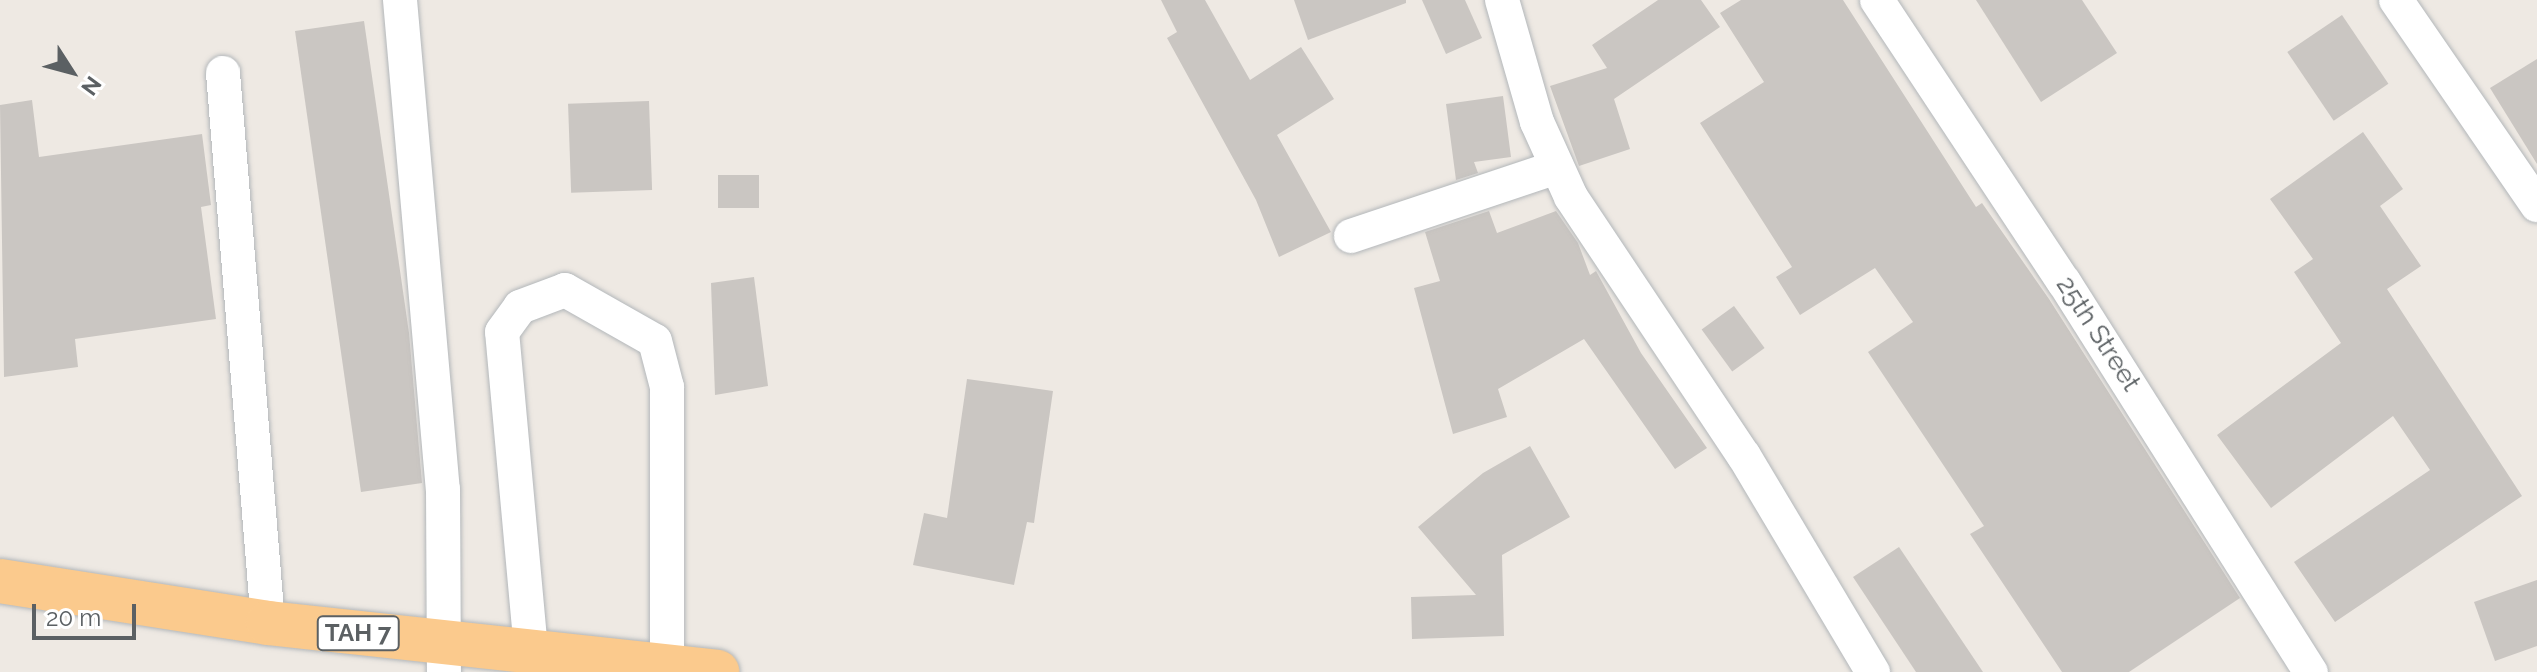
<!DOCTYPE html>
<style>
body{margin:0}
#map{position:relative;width:2537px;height:672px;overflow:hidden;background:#eee9e3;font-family:Raleway,sans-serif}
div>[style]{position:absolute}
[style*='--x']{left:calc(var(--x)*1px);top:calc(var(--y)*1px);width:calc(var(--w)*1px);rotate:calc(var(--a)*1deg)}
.building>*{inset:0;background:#cac6c2;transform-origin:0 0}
.roads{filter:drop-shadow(0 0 2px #b3b7ba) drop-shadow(0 0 2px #b3b7ba)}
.minor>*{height:34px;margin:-17px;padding:0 17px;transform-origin:17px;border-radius:17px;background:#fff}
.highway>*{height:44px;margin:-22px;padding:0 22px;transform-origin:22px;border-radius:22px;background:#fbca8d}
span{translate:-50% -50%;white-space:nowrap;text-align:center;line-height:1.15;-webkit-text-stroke:6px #fff;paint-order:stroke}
.shield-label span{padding:2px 6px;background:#fff;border:2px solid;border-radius:6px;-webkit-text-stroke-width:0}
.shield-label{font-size:24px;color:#5b6063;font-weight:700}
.street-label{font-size:26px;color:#5b6063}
.north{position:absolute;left:32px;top:32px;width:80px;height:80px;-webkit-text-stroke:6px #fff;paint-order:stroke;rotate:126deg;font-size:22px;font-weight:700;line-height:32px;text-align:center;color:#5b6063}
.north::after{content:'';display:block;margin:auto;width:28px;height:36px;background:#5b6063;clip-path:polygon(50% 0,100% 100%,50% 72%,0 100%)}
.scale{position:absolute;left:32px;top:604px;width:104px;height:36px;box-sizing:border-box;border:4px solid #5b6063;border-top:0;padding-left:10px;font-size:24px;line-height:28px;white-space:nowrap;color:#5b6063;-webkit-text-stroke:6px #fff;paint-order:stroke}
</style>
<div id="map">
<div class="building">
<div style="clip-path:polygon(1161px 0,1205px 0,1250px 80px,1301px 47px,1334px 99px,1277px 135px,1331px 232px,1279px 257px,1256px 200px,1167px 38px,1177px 32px)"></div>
<div style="clip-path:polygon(1294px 0,1406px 0,1406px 3px,1308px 40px)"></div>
<div style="clip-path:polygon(1422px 0,1465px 0,1482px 38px,1446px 54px)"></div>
<div style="clip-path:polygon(1658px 0,1701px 0,1720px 27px,1614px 99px,1630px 149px,1579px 166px,1550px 86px,1607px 68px,1592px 45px)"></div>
<div style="clip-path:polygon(1741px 0,1843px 0,1976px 207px,1982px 203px,2049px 299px,2240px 598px,2129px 672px,2062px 672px,1970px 534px,1984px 526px,1868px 352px,1913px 322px,1875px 268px,1800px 315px,1776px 277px,1792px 267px,1700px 123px,1764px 82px,1720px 13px)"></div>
<div style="clip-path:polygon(1976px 0,2082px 0,2117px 53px,2041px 102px)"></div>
<div style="left:2342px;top:15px;width:83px;height:66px;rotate:56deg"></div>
<div style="clip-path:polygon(364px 21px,409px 333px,422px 483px,361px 492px,295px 31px)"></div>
<div style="clip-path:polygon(2537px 59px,2537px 164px,2490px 88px)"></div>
<div style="clip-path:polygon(1503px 96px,1511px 157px,1474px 162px,1478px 173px,1456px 180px,1446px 104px)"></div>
<div style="clip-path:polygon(32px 100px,39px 157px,202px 134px,211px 205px,201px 207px,216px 319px,75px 339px,78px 367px,4px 377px,0 105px)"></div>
<div style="left:649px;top:101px;width:89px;height:81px;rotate:88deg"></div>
<div style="clip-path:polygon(2363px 132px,2403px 189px,2380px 206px,2421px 266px,2387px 289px,2522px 496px,2335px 622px,2294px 562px,2430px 470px,2393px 416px,2271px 508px,2217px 435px,2341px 343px,2294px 272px,2313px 259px,2270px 199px)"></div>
<div style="left:718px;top:175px;width:41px;height:33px"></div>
<div style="clip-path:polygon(1489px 211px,1497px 233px,1556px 211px,1578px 243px,1590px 275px,1596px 271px,1641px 353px,1707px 448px,1675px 469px,1584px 339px,1498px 389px,1507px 417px,1453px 434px,1414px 288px,1440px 281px,1425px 232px)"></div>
<div style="clip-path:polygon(754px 277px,768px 386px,715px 395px,711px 283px)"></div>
<div style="left:1734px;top:306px;width:52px;height:40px;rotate:54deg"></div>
<div style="clip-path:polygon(967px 379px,1053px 391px,1034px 523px,1027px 522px,1014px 585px,913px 565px,924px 513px,947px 518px)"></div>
<div style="clip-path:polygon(1530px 446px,1570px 517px,1502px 555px,1504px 636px,1412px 639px,1411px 597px,1476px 595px,1418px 527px,1483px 473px)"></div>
<div style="clip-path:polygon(1899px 547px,1983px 672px,1916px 672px,1853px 577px)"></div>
<div style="clip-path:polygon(2537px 580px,2537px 646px,2495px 661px,2474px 602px)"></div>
</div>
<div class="roads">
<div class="minor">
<div style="--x:400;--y:0;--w:491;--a:85"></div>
<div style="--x:443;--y:489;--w:183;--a:89.7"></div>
<div style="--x:1502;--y:0;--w:127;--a:74"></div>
<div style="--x:1537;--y:122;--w:82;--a:65.6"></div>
<div style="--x:1571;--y:197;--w:311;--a:56.3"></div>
<div style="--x:1744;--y:456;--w:252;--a:59.2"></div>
<div style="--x:1877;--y:0;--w:338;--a:56.5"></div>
<div style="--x:2064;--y:282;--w:462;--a:57.7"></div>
<div style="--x:2396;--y:0;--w:249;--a:55.5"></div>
<div style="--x:223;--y:73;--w:552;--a:85.32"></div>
<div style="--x:1351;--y:236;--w:217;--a:-18.5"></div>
<div style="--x:531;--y:650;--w:319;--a:-95.2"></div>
<div style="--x:502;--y:332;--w:31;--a:-54"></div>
<div style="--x:520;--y:307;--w:48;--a:-20.7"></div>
<div style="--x:565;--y:290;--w:103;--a:29.5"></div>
<div style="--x:655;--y:341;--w:48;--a:75.4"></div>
<div style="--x:667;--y:387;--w:281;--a:90"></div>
</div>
<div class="highway">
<div style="--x:0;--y:581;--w:271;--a:8.9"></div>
<div style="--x:268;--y:623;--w:452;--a:6.2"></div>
</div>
</div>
<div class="shield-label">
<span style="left:358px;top:633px">TAH 7</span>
</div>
<div class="street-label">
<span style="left:2098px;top:334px;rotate:57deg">25th Street</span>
</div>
<div class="north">N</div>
<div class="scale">20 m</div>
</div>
